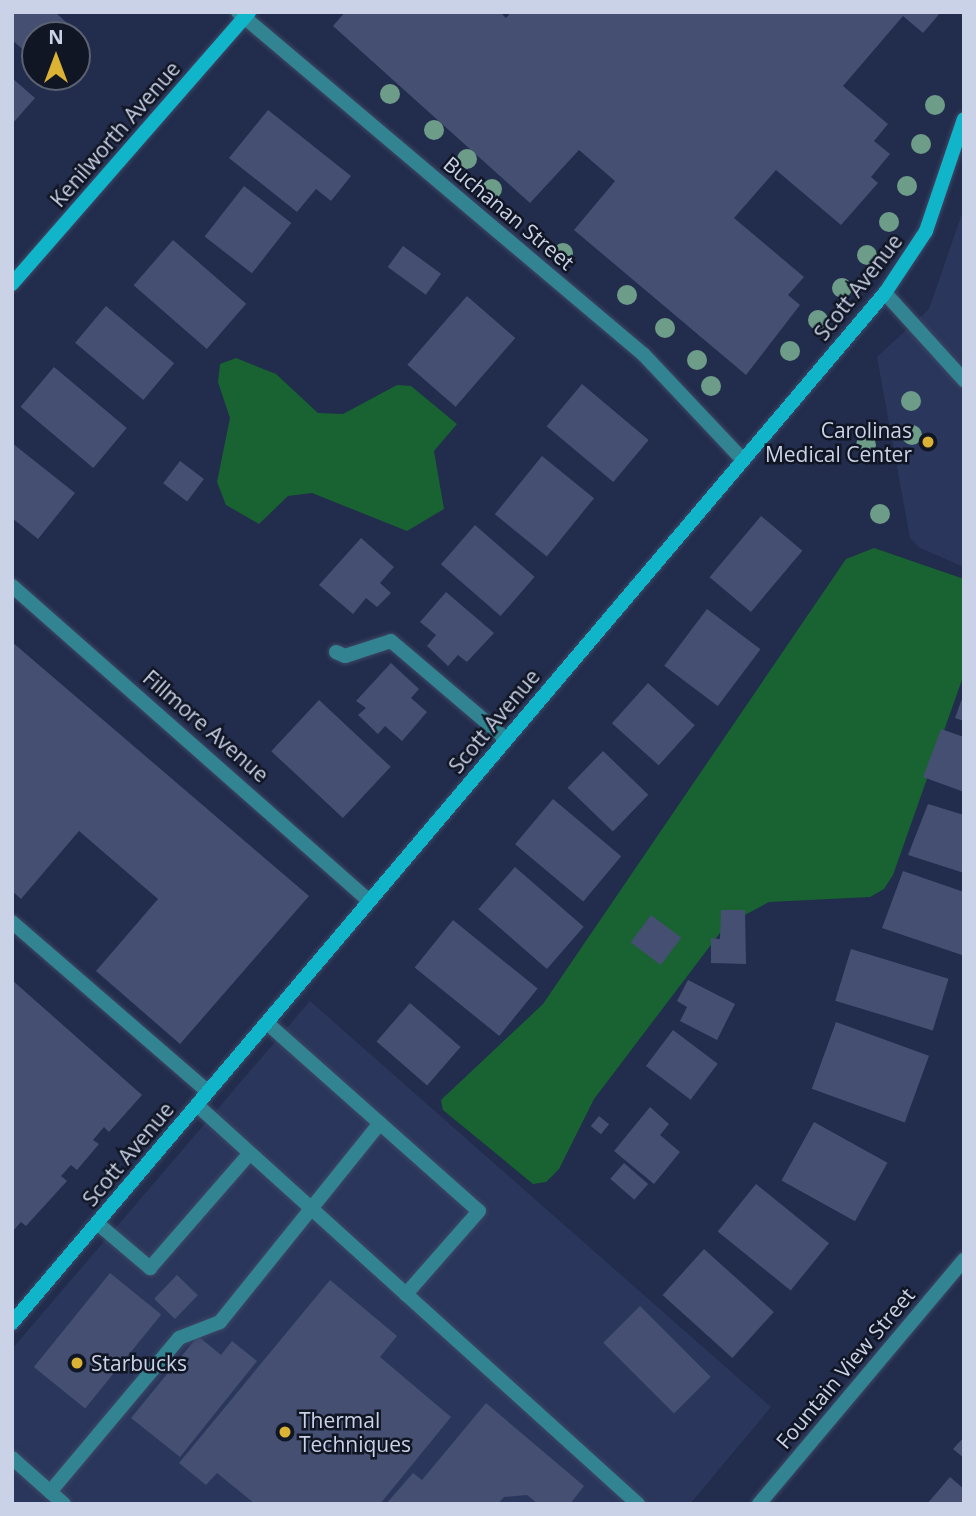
<!DOCTYPE html>
<style>
body{margin:0}
#map{position:relative;width:976px;height:1516px;overflow:hidden;background:#222c4c;font-family:"Open Sans",sans-serif}
div>[style]{position:absolute}
[style*='--x']{left:calc(var(--x)*1px);top:calc(var(--y)*1px);width:calc(var(--w)*1px);rotate:calc(var(--a)*1deg)}
.built>*{inset:0;background:#2a365c}
.green>*{inset:0;background:#186331}
.building>*{inset:0;background:#444f72;transform-origin:0 0}
.roads{filter:drop-shadow(0 0 2px #3d4765) drop-shadow(0 0 2px #3d4765)}
.service>*{height:14px;margin:-7px;padding:0 7px;transform-origin:7px;border-radius:7px;background:#338492}
.minor>*{height:14px;margin:-7px;padding:0 7px;transform-origin:7px;border-radius:7px;background:#338492}
.tertiary>*{height:14px;margin:-7px;padding:0 7px;transform-origin:7px;border-radius:7px;background:#338492}
.secondary>*{height:14px;margin:-7px;padding:0 7px;transform-origin:7px;border-radius:7px;background:#11b5ca}
.trees>*{width:20px;height:20px;margin:-10px;border-radius:50%;background:#6d9d89}
.dots>*{width:19px;height:19px;translate:-50% -50%;box-sizing:border-box;border:4px solid #111624;border-radius:50%}
span{translate:-50% -50%;white-space:nowrap;text-align:center;line-height:1.15;-webkit-text-stroke:5px #111624;paint-order:stroke}
.street-label{font-size:21px;color:#cad2e7}
.poi-label{font-size:21px;color:#cad2e7}
.right{translate:-100% -50%;text-align:right}
.left{translate:0 -50%;text-align:left}
.frame{position:absolute;inset:0;border:14px solid #cad2e7;pointer-events:none}
.north{position:absolute;left:21px;top:21px;width:70px;height:70px;box-sizing:border-box;background:#111624;border:2px solid #5b6172;border-radius:50%;rotate:0deg;font-size:19px;font-weight:700;line-height:28px;text-align:center;color:#cad2e7}
.north::after{content:'';display:block;margin:auto;width:24px;height:32px;background:#dbb233;clip-path:polygon(50% 0,100% 100%,50% 72%,0 100%)}
</style>
<div id="map">
<div class="built">
<div style="clip-path:polygon(964px 208px,964px 567px,920px 548px,910px 538px,877px 357px,929px 309px)"></div>
<div style="clip-path:polygon(310px 1001px,771px 1407px,690px 1504px,12px 1504px,12px 1349px)"></div>
</div>
<div class="green">
<div style="clip-path:polygon(236px 358px,276px 374px,318px 413px,343px 414px,397px 385px,411px 386px,457px 424px,434px 451px,444px 509px,407px 531px,312px 493px,288px 496px,259px 524px,226px 505px,217px 482px,230px 418px,218px 382px,220px 364px)"></div>
<div style="clip-path:polygon(874px 548px,964px 579px,964px 674px,893px 875px,884px 889px,870px 897px,769px 902px,726px 925px,594px 1099px,559px 1169px,546px 1182px,533px 1184px,443px 1110px,441px 1100px,543px 1004px,846px 559px)"></div>
</div>
<div class="building">
<div style="clip-path:polygon(12px 12px,55px 12px,76px 31px,72px 35px,35px 35px,35px 60px,12px 40px)"></div>
<div style="clip-path:polygon(345px 12px,500px 12px,506px 18px,511px 12px,941px 12px,923px 33px,903px 16px,843px 86px,888px 124px,874px 141px,890px 154px,871px 177px,878px 183px,841px 225px,776px 170px,734px 218px,804px 277px,788px 295px,800px 305px,746px 375px,574px 230px,615px 181px,579px 150px,530px 203px,333px 26px)"></div>
<div style="clip-path:polygon(12px 78px,35px 98px,12px 124px)"></div>
<div style="clip-path:polygon(268px 110px,351px 176px,331px 201px,316px 189px,297px 212px,229px 158px)"></div>
<div style="left:244px;top:186px;width:60px;height:64px;rotate:38deg"></div>
<div style="left:173px;top:240px;width:97px;height:60px;rotate:41deg"></div>
<div style="left:403px;top:246px;width:47px;height:26px;rotate:36deg"></div>
<div style="left:467px;top:296px;width:64px;height:91px;rotate:41deg"></div>
<div style="left:106px;top:306px;width:89px;height:48px;rotate:40deg"></div>
<div style="left:54px;top:367px;width:95px;height:52px;rotate:40deg"></div>
<div style="left:582px;top:384px;width:87px;height:55px;rotate:40deg"></div>
<div style="clip-path:polygon(12px 443px,75px 493px,38px 539px,12px 518px)"></div>
<div style="left:542px;top:456px;width:67px;height:75px;rotate:39deg"></div>
<div style="left:180px;top:461px;width:30px;height:28px;rotate:37deg"></div>
<div style="left:761px;top:516px;width:54px;height:80px;rotate:40deg"></div>
<div style="left:475px;top:525px;width:79px;height:52px;rotate:41deg"></div>
<div style="clip-path:polygon(361px 538px,394px 567px,380px 583px,391px 593px,377px 607px,366px 598px,353px 614px,319px 585px)"></div>
<div style="clip-path:polygon(446px 592px,494px 633px,467px 662px,458px 655px,448px 666px,427px 646px,436px 635px,420px 622px)"></div>
<div style="left:707px;top:609px;width:67px;height:71px;rotate:37deg"></div>
<div style="clip-path:polygon(12px 642px,309px 896px,180px 1044px,96px 971px,158px 899px,79px 831px,21px 899px,12px 891px)"></div>
<div style="clip-path:polygon(391px 663px,419px 689px,411px 698px,427px 712px,402px 741px,385px 726px,378px 734px,358px 715px,366px 708px,356px 701px)"></div>
<div style="left:648px;top:683px;width:63px;height:54px;rotate:42deg"></div>
<div style="clip-path:polygon(963px 696px,964px 696px,964px 721px,955px 718px)"></div>
<div style="left:319px;top:700px;width:98px;height:70px;rotate:43deg"></div>
<div style="clip-path:polygon(941px 729px,964px 737px,964px 792px,923px 777px)"></div>
<div style="left:603px;top:751px;width:63px;height:51px;rotate:44deg"></div>
<div style="left:553px;top:799px;width:89px;height:59px;rotate:40deg"></div>
<div style="clip-path:polygon(928px 804px,964px 815px,964px 873px,908px 855px)"></div>
<div style="left:515px;top:867px;width:91px;height:56px;rotate:41deg"></div>
<div style="clip-path:polygon(903px 871px,964px 892px,962px 955px,882px 928px)"></div>
<div style="clip-path:polygon(721px 910px,745px 910px,746px 964px,711px 963px,711px 938px,720px 939px)"></div>
<div style="left:651px;top:915px;width:38px;height:34px;rotate:37deg"></div>
<div style="left:453px;top:920px;width:109px;height:61px;rotate:39deg"></div>
<div style="left:851px;top:949px;width:102px;height:54px;rotate:17deg"></div>
<div style="clip-path:polygon(12px 980px,142px 1095px,109px 1132px,104px 1127px,93px 1140px,99px 1144px,77px 1170px,71px 1165px,61px 1176px,67px 1181px,26px 1226px,21px 1222px,12px 1232px)"></div>
<div style="clip-path:polygon(688px 980px,735px 1004px,717px 1040px,680px 1021px,687px 1007px,677px 1001px)"></div>
<div style="left:410px;top:1003px;width:67px;height:51px;rotate:41deg"></div>
<div style="left:836px;top:1022px;width:99px;height:71px;rotate:20deg"></div>
<div style="left:673px;top:1030px;width:56px;height:45px;rotate:37deg"></div>
<div style="clip-path:polygon(650px 1107px,669px 1124px,660px 1135px,680px 1152px,654px 1184px,614px 1151px)"></div>
<div style="left:599px;top:1116px;width:13px;height:13px;rotate:39deg"></div>
<div style="left:814px;top:1122px;width:84px;height:67px;rotate:29deg"></div>
<div style="left:624px;top:1163px;width:32px;height:21px;rotate:41deg"></div>
<div style="left:756px;top:1184px;width:94px;height:61px;rotate:39deg"></div>
<div style="left:704px;top:1249px;width:94px;height:62px;rotate:42deg"></div>
<div style="left:110px;top:1273px;width:66px;height:121px;rotate:39deg"></div>
<div style="left:177px;top:1275px;width:29px;height:33px;rotate:44deg"></div>
<div style="clip-path:polygon(330px 1280px,397px 1336px,380px 1357px,451px 1417px,380px 1504px,255px 1504px,217px 1473px,206px 1485px,179px 1463px)"></div>
<div style="left:640px;top:1306px;width:100px;height:52px;rotate:45deg"></div>
<div style="clip-path:polygon(198px 1336px,221px 1355px,232px 1341px,257px 1361px,180px 1457px,131px 1418px)"></div>
<div style="clip-path:polygon(486px 1403px,584px 1486px,570px 1504px,538px 1504px,527px 1495px,504px 1497px,498px 1504px,386px 1504px,413px 1473px,422px 1480px)"></div>
<div style="clip-path:polygon(964px 1437px,964px 1458px,953px 1449px)"></div>
<div style="clip-path:polygon(950px 1477px,964px 1489px,964px 1504px,927px 1504px)"></div>
</div>
<div class="roads">
<div class="service">
<div style="--x:336;--y:652;--w:10;--a:24"></div>
<div style="--x:345;--y:656;--w:48;--a:-18.1"></div>
<div style="--x:391;--y:641;--w:151;--a:40.4"></div>
<div style="--x:12;--y:922;--w:259;--a:40.9"></div>
<div style="--x:267;--y:1023;--w:283;--a:41.6"></div>
<div style="--x:479;--y:1211;--w:111;--a:131.3"></div>
<div style="--x:197;--y:1105;--w:595;--a:42.14"></div>
<div style="--x:97;--y:1223;--w:70;--a:40.3"></div>
<div style="--x:150;--y:1268;--w:152;--a:-49"></div>
<div style="--x:50;--y:1492;--w:201;--a:-50"></div>
<div style="--x:179;--y:1338;--w:44;--a:-21.3"></div>
<div style="--x:220;--y:1322;--w:255;--a:-51.2"></div>
</div>
<div class="minor">
<div style="--x:238;--y:12;--w:531;--a:40.19"></div>
<div style="--x:644;--y:355;--w:143;--a:46.7"></div>
<div style="--x:885;--y:293;--w:118;--a:47.8"></div>
<div style="--x:12;--y:586;--w:476;--a:41.4"></div>
<div style="--x:759;--y:1504;--w:319;--a:-50"></div>
</div>
<div class="tertiary">
<div style="--x:12;--y:1458;--w:69;--a:41.5"></div>
</div>
<div class="secondary">
<div style="--x:12;--y:284;--w:361;--a:-48.9"></div>
<div style="--x:12;--y:1323;--w:1350;--a:-49.72"></div>
<div style="--x:885;--y:293;--w:74;--a:-56.5"></div>
<div style="--x:926;--y:231;--w:118;--a:-71.3"></div>
</div>
</div>
<div class="trees">
<div style="left:390px;top:94px"></div>
<div style="left:935px;top:105px"></div>
<div style="left:434px;top:130px"></div>
<div style="left:921px;top:144px"></div>
<div style="left:467px;top:159px"></div>
<div style="left:907px;top:186px"></div>
<div style="left:492px;top:189px"></div>
<div style="left:889px;top:222px"></div>
<div style="left:563px;top:253px"></div>
<div style="left:867px;top:255px"></div>
<div style="left:842px;top:288px"></div>
<div style="left:627px;top:295px"></div>
<div style="left:818px;top:320px"></div>
<div style="left:665px;top:328px"></div>
<div style="left:790px;top:351px"></div>
<div style="left:697px;top:360px"></div>
<div style="left:711px;top:386px"></div>
<div style="left:911px;top:401px"></div>
<div style="left:912px;top:435px"></div>
<div style="left:866px;top:445px"></div>
<div style="left:880px;top:514px"></div>
</div>
<div class="dots">
<div style="left:928px;top:442px;background:#dbb233"></div>
<div style="left:77px;top:1363px;background:#dbb233"></div>
<div style="left:285px;top:1432px;background:#dbb233"></div>
</div>
<div class="street-label">
<span style="left:115px;top:134px;rotate:-49deg">Kenilworth Avenue</span>
<span style="left:509px;top:213px;rotate:40deg">Buchanan Street</span>
<span style="left:858px;top:287px;rotate:-52deg">Scott Avenue</span>
<span style="left:494px;top:721px;rotate:-50deg">Scott Avenue</span>
<span style="left:206px;top:726px;rotate:41deg">Fillmore Avenue</span>
<span style="left:128px;top:1154px;rotate:-50deg">Scott Avenue</span>
<span style="left:845px;top:1368px;rotate:-50deg">Fountain View Street</span>
</div>
<div class="poi-label">
<span class="right" style="left:912px;top:442px">Carolinas<br>Medical Center</span>
<span class="left" style="left:91px;top:1363px">Starbucks</span>
<span class="left" style="left:299px;top:1432px">Thermal<br>Techniques</span>
</div>
<div class="frame"></div>
<div class="north">N</div>
</div>
